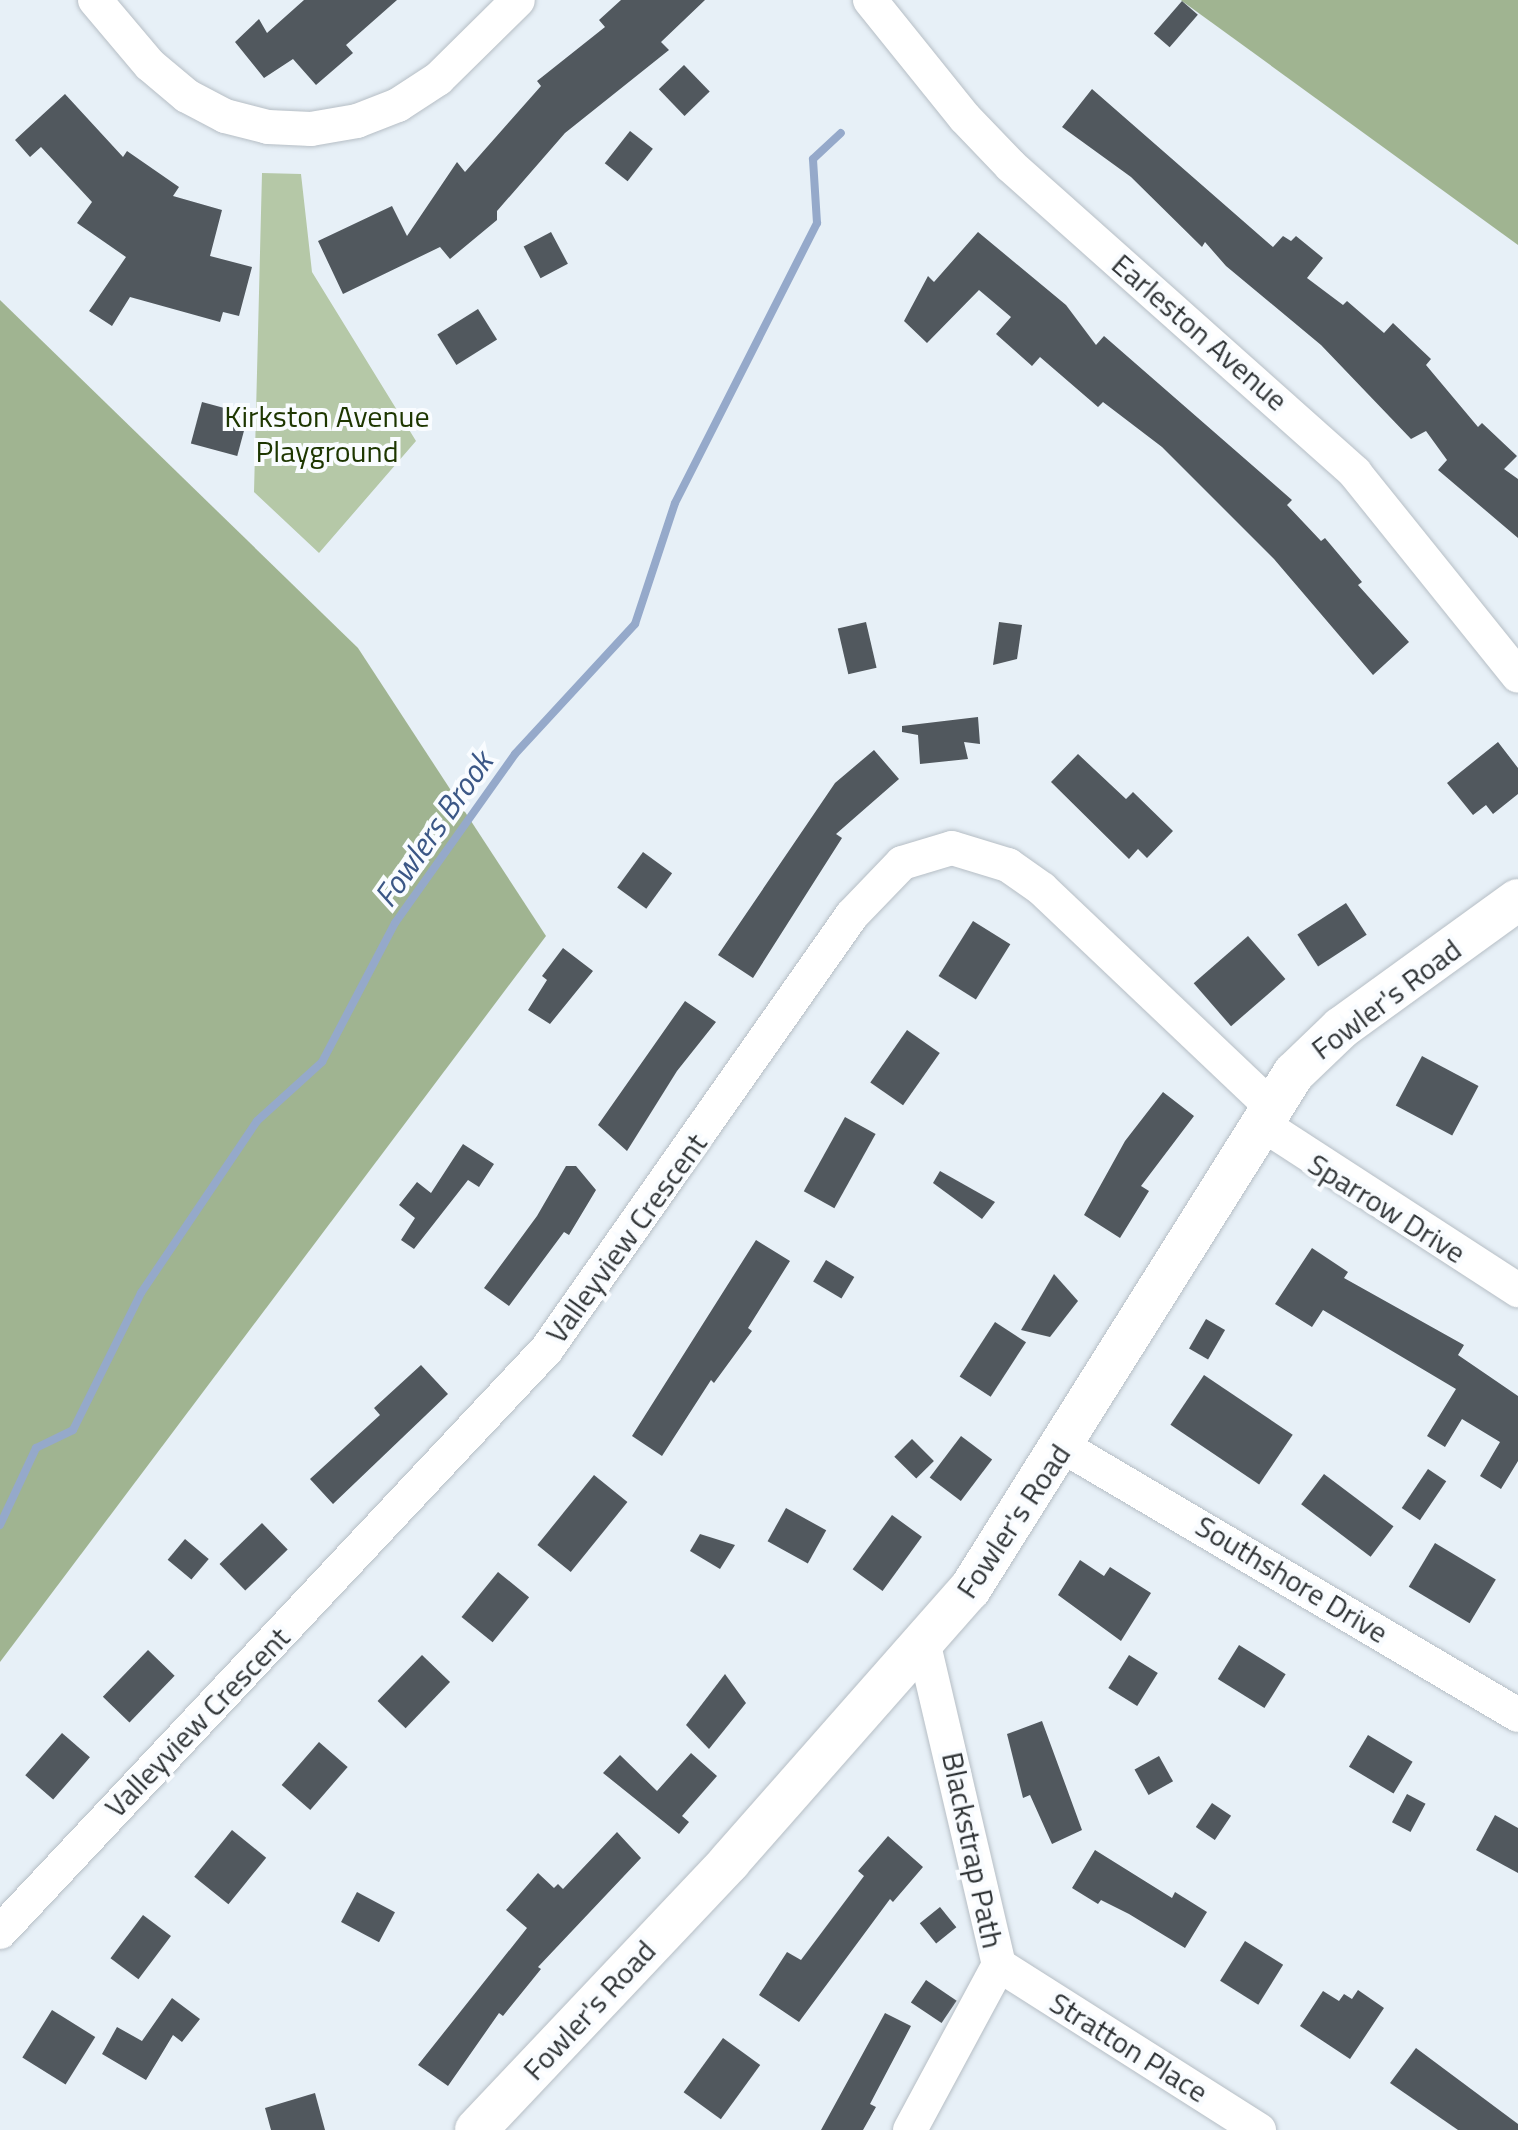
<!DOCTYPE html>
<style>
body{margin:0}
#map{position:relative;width:1518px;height:2130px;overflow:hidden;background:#e7f0f7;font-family:"Titillium Web",sans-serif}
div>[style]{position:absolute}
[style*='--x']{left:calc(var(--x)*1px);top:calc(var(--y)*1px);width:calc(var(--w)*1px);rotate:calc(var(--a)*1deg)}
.green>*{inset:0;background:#b5c8a7}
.forest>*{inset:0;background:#a0b491}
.stream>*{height:8px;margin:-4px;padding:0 4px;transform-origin:4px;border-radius:4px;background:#95a9ca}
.building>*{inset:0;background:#51585e;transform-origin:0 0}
.roads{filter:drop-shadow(0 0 2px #b6bec5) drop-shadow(0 0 2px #b6bec5)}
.minor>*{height:34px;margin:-17px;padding:0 17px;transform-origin:17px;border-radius:17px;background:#fff}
.tertiary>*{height:42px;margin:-21px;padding:0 21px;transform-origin:21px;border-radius:21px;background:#fff}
span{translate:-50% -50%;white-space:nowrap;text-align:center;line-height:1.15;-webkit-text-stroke:8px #f9fcff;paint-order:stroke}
.street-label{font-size:30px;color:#313537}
.park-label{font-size:30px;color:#1d3600}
.water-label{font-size:32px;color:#3b5786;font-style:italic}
</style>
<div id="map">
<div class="green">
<div style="clip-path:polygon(262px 173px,301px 174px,312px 272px,416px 441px,319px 553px,254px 492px)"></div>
</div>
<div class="forest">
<div style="clip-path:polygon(1181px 0,1518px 0,1518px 245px,1182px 1px)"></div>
<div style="clip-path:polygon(0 300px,358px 648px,546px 936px,0 1662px)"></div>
</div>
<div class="stream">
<div style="--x:0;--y:1525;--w:85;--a:-64.9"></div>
<div style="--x:36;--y:1448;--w:41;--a:-25.9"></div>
<div style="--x:73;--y:1430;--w:153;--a:-63.6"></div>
<div style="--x:141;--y:1293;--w:207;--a:-56"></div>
<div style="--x:257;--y:1121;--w:88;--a:-42.2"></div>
<div style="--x:322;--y:1062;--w:157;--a:-62.3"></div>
<div style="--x:395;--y:923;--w:207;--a:-54.6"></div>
<div style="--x:515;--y:754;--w:177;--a:-47.3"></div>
<div style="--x:635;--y:624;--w:127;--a:-71.7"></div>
<div style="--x:675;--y:503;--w:314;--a:-63.1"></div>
<div style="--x:817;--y:223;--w:64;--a:-93.6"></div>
<div style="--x:813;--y:159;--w:38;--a:-43"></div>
</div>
<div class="building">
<div style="clip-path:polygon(304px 0,397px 0,346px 45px,353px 53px,316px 85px,293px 59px,264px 78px,235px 42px,259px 19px,267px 33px)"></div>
<div style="clip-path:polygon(621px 0,705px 0,661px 42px,669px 50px,565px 133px,497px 211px,497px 220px,450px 259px,440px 247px,343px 294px,318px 241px,392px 206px,407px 236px,457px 162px,465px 172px,541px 86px,537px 81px,605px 27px,599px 20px)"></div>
<div style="left:1182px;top:1px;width:21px;height:43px;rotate:41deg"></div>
<div style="left:684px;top:65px;width:37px;height:35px;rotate:46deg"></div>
<div style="clip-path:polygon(1092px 89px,1273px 247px,1283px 236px,1291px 241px,1296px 236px,1323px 258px,1307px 278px,1343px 305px,1347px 301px,1384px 333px,1393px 323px,1431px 359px,1426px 365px,1478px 427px,1482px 423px,1517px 456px,1504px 469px,1518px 479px,1518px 538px,1438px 470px,1447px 460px,1426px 431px,1411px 439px,1321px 345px,1226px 266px,1205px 242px,1202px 247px,1131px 177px,1062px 127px)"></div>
<div style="clip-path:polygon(65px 94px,123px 157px,127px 151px,179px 187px,173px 196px,222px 210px,210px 256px,252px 267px,239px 316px,223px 312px,220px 322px,130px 297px,112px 326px,89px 311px,126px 257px,77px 223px,92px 202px,41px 147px,30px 157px,15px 140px)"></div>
<div style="left:630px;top:131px;width:29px;height:41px;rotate:38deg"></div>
<div style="left:551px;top:232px;width:36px;height:31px;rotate:62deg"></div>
<div style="clip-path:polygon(978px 232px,1066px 305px,1096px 345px,1104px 336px,1292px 500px,1287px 505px,1321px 541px,1325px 538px,1362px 582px,1358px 585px,1409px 642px,1373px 675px,1274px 559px,1162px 447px,1103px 402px,1098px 407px,1040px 357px,1032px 366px,996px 334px,1011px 317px,979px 290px,927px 343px,904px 321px,928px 276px,934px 282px)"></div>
<div style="left:478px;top:309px;width:36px;height:48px;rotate:58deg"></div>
<div style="left:202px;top:402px;width:48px;height:43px;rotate:15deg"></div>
<div style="left:866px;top:622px;width:47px;height:29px;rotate:77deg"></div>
<div style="clip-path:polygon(999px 622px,1022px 625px,1017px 659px,993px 665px)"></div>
<div style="clip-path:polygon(978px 717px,980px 744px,964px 742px,968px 759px,920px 764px,918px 735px,902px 732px,902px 726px)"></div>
<div style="clip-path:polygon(1498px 742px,1518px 768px,1518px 794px,1493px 814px,1486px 805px,1473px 815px,1447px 783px)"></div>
<div style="clip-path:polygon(874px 750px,899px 779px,836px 834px,842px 838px,753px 978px,718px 955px,835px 783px)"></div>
<div style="clip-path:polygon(1078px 754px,1126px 799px,1133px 792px,1173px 831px,1147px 858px,1138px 849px,1129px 859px,1051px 782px)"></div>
<div style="left:643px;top:852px;width:36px;height:44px;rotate:36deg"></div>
<div style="left:1346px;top:903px;width:38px;height:58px;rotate:57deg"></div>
<div style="left:973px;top:921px;width:44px;height:65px;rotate:32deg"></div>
<div style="left:1248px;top:936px;width:57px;height:72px;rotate:49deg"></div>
<div style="clip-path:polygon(563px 948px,593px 971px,550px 1024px,528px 1010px,547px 980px,542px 976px)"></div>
<div style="clip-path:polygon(685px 1001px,716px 1022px,677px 1071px,627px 1151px,598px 1125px)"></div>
<div style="left:907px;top:1030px;width:40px;height:64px;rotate:35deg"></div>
<div style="left:1422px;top:1056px;width:64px;height:56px;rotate:28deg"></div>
<div style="clip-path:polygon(1163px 1092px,1194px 1116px,1141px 1186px,1149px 1191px,1120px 1238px,1084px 1215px,1125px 1141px)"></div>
<div style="left:845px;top:1117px;width:35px;height:85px;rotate:29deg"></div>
<div style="clip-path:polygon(463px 1144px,494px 1164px,479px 1187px,468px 1180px,414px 1249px,401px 1240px,415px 1218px,399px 1205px,417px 1182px,431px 1193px)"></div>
<div style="clip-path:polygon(566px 1166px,576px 1166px,596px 1190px,569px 1235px,564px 1232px,509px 1306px,484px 1288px,537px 1216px)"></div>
<div style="clip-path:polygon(940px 1171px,995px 1202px,982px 1219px,933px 1183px)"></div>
<div style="clip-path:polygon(756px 1240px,790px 1261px,748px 1328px,752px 1331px,714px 1383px,711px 1380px,662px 1456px,632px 1436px)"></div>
<div style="clip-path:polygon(1312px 1248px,1348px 1272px,1344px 1278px,1464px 1345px,1458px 1355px,1518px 1396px,1518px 1461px,1501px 1489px,1480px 1476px,1500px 1442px,1462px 1419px,1445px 1447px,1427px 1436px,1456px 1389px,1323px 1310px,1312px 1327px,1275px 1304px)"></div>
<div style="left:826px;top:1260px;width:33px;height:25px;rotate:31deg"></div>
<div style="clip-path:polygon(1054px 1274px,1078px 1301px,1050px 1337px,1021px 1330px)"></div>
<div style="left:1206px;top:1319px;width:22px;height:34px;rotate:30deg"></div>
<div style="left:995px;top:1322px;width:37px;height:65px;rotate:33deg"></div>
<div style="clip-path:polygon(421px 1365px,448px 1394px,333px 1504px,310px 1479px,380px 1415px,374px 1408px)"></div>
<div style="left:1204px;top:1375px;width:107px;height:60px;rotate:34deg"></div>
<div style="left:961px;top:1436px;width:39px;height:52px;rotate:37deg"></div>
<div style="left:912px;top:1439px;width:31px;height:25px;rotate:45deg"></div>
<div style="left:1428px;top:1469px;width:22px;height:47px;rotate:34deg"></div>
<div style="left:1324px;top:1474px;width:87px;height:38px;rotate:37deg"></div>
<div style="left:594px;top:1475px;width:43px;height:90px;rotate:39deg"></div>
<div style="left:786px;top:1508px;width:46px;height:38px;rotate:29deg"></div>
<div style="left:892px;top:1515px;width:37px;height:67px;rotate:36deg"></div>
<div style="left:262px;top:1523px;width:37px;height:59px;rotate:46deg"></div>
<div style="clip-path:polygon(700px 1534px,735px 1545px,720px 1569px,690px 1551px)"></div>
<div style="left:185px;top:1539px;width:31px;height:27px;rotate:40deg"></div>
<div style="left:1435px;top:1543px;width:71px;height:51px;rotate:31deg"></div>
<div style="clip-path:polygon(1080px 1560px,1104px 1576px,1110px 1567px,1151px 1593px,1121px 1641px,1058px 1595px)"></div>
<div style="left:498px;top:1572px;width:40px;height:58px;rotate:39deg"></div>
<div style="left:1239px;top:1645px;width:55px;height:40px;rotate:32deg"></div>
<div style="left:148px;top:1650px;width:37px;height:65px;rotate:44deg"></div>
<div style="left:422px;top:1655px;width:39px;height:64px;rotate:44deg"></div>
<div style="left:1129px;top:1655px;width:34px;height:39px;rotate:32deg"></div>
<div style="clip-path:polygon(725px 1674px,746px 1703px,709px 1749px,686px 1725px)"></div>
<div style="clip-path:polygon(1042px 1721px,1082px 1830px,1052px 1844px,1030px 1795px,1023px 1798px,1007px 1734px)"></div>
<div style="left:62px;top:1733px;width:37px;height:56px;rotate:41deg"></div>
<div style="left:1368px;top:1735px;width:52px;height:37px;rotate:31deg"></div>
<div style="left:319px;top:1742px;width:38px;height:57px;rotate:41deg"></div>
<div style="clip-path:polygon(691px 1753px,717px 1776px,682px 1816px,689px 1822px,679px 1834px,603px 1773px,620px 1755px,657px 1791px)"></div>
<div style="left:1159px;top:1756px;width:29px;height:28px;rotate:61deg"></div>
<div style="left:1407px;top:1794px;width:21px;height:32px;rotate:28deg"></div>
<div style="left:1212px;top:1803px;width:23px;height:29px;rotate:34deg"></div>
<div style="clip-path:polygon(1495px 1815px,1518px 1828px,1518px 1873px,1476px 1850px)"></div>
<div style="left:232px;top:1830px;width:44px;height:60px;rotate:39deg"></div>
<div style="clip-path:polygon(617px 1832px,641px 1858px,538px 1967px,541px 1969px,503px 2016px,499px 2013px,448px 2086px,418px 2065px,527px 1928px,506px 1910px,538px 1873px,554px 1888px,558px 1884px,563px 1889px)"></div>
<div style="clip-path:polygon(888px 1836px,923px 1867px,893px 1902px,890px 1899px,799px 2022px,759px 1995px,787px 1952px,801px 1960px,864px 1876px,858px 1871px)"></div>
<div style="clip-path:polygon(1095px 1850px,1172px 1898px,1175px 1892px,1207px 1912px,1185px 1948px,1129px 1914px,1101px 1900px,1098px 1904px,1072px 1888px)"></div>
<div style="left:357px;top:1892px;width:43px;height:34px;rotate:28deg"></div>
<div style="left:940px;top:1907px;width:26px;height:26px;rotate:51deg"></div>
<div style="left:143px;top:1915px;width:35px;height:54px;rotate:37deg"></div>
<div style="left:1245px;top:1941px;width:45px;height:47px;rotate:32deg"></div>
<div style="left:926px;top:1980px;width:37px;height:27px;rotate:34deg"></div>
<div style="clip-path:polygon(1358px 1990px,1384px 2008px,1350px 2059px,1300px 2026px,1323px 1991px,1339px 2001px,1344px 1994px,1352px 1999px)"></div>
<div style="clip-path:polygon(172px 1998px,200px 2019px,182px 2042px,173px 2035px,146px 2080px,102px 2054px,117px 2027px,142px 2041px)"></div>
<div style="left:52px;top:2010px;width:51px;height:56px;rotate:32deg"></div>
<div style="clip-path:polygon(885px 2013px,911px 2026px,870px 2104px,876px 2107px,863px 2130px,821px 2130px)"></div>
<div style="left:723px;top:2038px;width:46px;height:67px;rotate:36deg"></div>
<div style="clip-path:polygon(1416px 2048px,1518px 2124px,1518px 2130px,1458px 2130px,1390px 2083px)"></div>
<div style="clip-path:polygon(315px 2093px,325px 2130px,271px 2130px,265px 2108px)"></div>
</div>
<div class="roads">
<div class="minor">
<div style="--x:95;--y:0;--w:85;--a:49.8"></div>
<div style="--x:150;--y:65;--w:48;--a:40"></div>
<div style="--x:187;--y:96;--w:43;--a:27.8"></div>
<div style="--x:225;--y:116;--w:44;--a:14.3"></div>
<div style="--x:268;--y:127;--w:43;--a:2.7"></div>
<div style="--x:311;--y:129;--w:47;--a:-9.9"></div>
<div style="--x:357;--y:121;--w:44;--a:-21.3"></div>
<div style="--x:398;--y:105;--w:48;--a:-33"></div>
<div style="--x:438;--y:79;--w:112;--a:-44.6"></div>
<div style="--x:870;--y:0;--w:151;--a:51.2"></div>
<div style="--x:965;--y:118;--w:66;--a:46.2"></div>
<div style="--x:1011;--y:166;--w:461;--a:41.7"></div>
<div style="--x:1355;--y:473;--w:260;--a:51.2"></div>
<div style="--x:1259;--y:1122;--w:309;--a:33"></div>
<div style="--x:1064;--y:1447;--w:527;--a:30.55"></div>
<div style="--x:0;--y:1932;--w:799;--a:-46.82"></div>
<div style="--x:547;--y:1349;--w:530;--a:-54.9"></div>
<div style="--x:852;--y:915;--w:72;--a:-46.1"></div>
<div style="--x:902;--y:863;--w:52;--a:-16.7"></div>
<div style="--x:952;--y:848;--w:59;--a:16.9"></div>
<div style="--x:1008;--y:865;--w:42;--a:35.2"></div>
<div style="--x:1042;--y:889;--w:314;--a:43.5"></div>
<div style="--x:999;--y:1965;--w:308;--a:32.4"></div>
<div style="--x:910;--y:2130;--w:187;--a:-61.7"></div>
<div style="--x:999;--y:1965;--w:328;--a:-103.2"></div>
</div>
<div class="tertiary">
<div style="--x:476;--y:2130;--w:369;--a:-46.6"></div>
<div style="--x:729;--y:1862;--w:364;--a:-48.6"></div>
<div style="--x:970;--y:1589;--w:609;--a:-57.88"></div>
<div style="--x:1294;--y:1073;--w:65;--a:-43.8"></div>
<div style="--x:1341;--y:1028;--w:218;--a:-35.9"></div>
</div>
</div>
<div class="street-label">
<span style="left:1200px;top:332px;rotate:41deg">Earleston Avenue</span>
<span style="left:1386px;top:999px;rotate:-37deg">Fowler's Road</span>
<span style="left:1387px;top:1208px;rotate:32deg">Sparrow Drive</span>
<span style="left:626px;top:1238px;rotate:-54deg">Valleyview Crescent</span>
<span style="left:1013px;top:1521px;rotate:-56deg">Fowler's Road</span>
<span style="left:1292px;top:1579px;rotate:31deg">Southshore Drive</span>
<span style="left:197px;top:1722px;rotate:-46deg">Valleyview Crescent</span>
<span style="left:973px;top:1850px;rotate:78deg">Blackstrap Path</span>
<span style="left:589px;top:2010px;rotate:-47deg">Fowler's Road</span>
<span style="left:1129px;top:2047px;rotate:32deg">Stratton Place</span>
</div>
<div class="park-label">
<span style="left:327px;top:433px">Kirkston Avenue<br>Playground</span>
</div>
<div class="water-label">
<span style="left:433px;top:829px;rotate:-55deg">Fowlers Brook</span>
</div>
</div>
